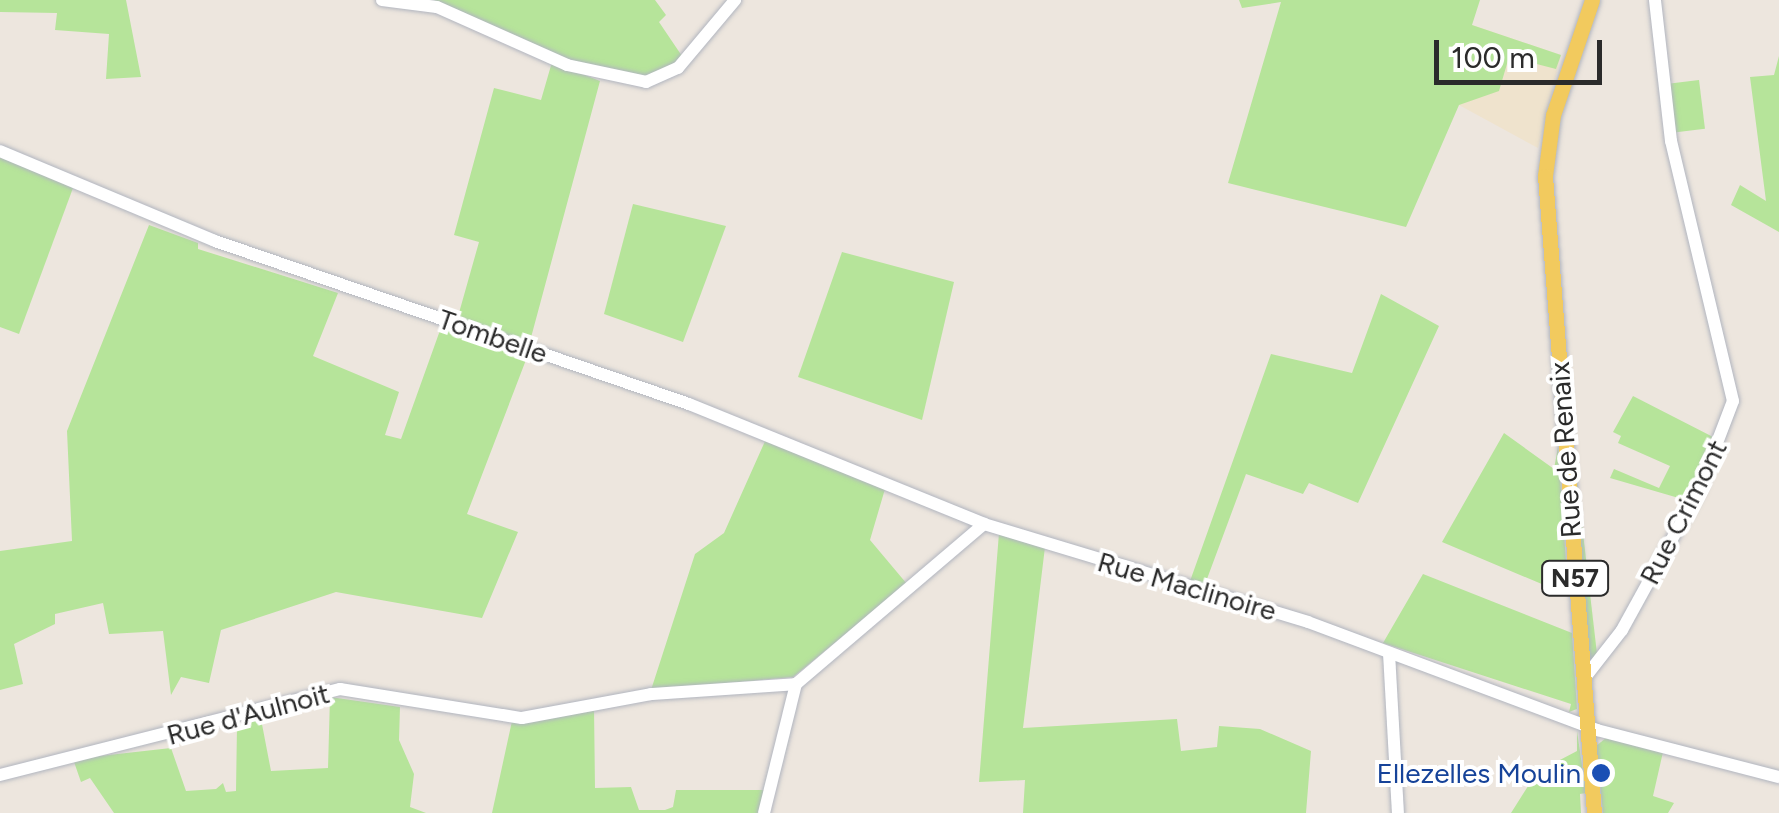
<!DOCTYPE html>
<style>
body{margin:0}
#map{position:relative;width:1779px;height:813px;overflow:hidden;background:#ede6de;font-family:Figtree,sans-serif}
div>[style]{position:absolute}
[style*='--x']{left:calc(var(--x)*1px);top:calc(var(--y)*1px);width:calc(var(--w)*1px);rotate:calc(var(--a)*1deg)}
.education>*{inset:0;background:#efe3cd}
.green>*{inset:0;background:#b6e49a;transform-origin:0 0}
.roads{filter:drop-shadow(0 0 2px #b1b5bf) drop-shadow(0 0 2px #b1b5bf)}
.minor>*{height:12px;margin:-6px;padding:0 6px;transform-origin:6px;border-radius:6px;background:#fff}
.major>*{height:15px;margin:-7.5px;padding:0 7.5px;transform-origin:7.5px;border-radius:7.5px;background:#f2ca5e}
.dots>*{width:28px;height:28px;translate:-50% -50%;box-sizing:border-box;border:5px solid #fff;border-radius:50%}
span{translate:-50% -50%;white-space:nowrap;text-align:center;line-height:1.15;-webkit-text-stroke:8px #fff;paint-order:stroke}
.shield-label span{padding:2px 8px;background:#fff;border:2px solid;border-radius:8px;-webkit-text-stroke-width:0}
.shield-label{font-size:25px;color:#2b2b2b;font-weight:700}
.street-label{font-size:28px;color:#2b2b2b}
.transit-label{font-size:28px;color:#164399}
.right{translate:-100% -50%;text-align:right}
.scale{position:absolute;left:1434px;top:40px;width:168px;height:45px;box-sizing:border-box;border:5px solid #2b2b2b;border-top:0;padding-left:12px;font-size:30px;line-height:35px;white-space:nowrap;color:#2b2b2b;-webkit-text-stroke:8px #fff;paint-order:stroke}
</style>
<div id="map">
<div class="education">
<div style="clip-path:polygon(1434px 12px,1561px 55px,1538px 148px,1459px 105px)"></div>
</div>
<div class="green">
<div style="clip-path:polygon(0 0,126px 0,141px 77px,106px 79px,109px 34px,55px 30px,57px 13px,0 12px)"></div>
<div style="clip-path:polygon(433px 0,655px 0,666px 15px,659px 22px,684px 59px,655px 78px,593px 71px)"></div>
<div style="clip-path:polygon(1239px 0,1480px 0,1472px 25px,1561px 55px,1556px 69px,1509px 57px,1499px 91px,1459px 105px,1406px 227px,1228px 183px,1281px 2px,1242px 8px)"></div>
<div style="clip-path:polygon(1779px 56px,1779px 232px,1731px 205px,1740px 185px,1766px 201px,1750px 77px,1774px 75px)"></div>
<div style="clip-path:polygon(552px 62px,600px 81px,529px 345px,457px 320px,479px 242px,454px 235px,494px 88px,541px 100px)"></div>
<div style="left:1699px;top:80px;width:49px;height:31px;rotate:83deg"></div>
<div style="clip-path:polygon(0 154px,73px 188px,19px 334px,0 327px)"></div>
<div style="clip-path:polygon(633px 204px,726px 226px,683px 342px,604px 314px)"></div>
<div style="clip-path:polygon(149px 225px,198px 243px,198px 249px,338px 293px,313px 356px,399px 392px,385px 435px,401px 439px,443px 322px,454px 326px,453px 332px,529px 352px,467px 514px,518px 532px,482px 618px,336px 592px,221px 630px,209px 683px,181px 677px,171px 695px,163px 631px,109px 634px,103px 603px,55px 614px,55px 624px,14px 644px,23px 684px,0 690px,0 551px,72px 541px,67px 431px)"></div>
<div style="clip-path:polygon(842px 252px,954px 282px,922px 420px,798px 377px)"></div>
<div style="clip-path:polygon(1381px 294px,1439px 326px,1358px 503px,1309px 483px,1303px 494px,1246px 474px,1204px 587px,1189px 584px,1271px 354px,1352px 373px)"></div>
<div style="clip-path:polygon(1633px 396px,1717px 439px,1689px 501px,1610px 478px,1614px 469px,1659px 488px,1670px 466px,1618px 443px,1621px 436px,1613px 432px)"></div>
<div style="clip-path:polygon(1504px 433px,1554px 469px,1558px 447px,1568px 590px,1563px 593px,1442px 542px)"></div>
<div style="clip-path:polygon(766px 439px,885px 489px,870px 540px,907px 584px,793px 677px,651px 690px,695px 554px,724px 533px)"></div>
<div style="clip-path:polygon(1575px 464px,1597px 654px,1591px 665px,1589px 650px)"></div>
<div style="clip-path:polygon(999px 533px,1045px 547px,1023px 728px,1177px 719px,1181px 751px,1217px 747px,1219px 726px,1260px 729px,1311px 751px,1306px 813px,1023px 813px,1025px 780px,979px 782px)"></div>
<div style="clip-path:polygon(1423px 574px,1572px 633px,1577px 709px,1569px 712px,1571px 704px,1383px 643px)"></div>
<div style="clip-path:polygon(330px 697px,400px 707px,399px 740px,414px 774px,410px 807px,426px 813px,114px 813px,90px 778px,81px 782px,73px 759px,171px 748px,186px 791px,216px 789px,223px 783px,226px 792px,236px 791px,237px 726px,261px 719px,271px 771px,328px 768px)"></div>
<div style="clip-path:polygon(594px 707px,595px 788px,631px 787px,639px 810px,665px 810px,673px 807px,676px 790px,770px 790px,761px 813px,492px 813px,512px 721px)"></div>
<div style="clip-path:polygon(1577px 731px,1586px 793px,1580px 794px,1581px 813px,1511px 813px,1537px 772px,1577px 751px)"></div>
<div style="clip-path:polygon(1606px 738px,1663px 752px,1653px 796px,1674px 803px,1668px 813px,1603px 813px,1596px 746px)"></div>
</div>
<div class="roads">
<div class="minor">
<div style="--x:382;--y:0;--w:55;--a:7.3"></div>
<div style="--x:437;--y:7;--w:142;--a:24"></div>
<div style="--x:567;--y:65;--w:81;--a:12.1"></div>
<div style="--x:646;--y:82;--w:35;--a:-24"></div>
<div style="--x:678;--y:68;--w:89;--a:-50"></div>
<div style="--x:0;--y:151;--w:233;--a:22.7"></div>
<div style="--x:215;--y:241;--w:501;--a:18.98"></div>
<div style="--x:689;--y:404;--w:318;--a:22.1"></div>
<div style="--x:984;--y:524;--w:338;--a:16.8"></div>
<div style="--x:1308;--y:622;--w:309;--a:20.5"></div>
<div style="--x:1597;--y:730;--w:188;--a:14.5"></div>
<div style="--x:1389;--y:653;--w:160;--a:86.8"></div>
<div style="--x:1583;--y:680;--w:63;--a:-52"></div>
<div style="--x:1622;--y:630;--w:160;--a:-61.2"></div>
<div style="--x:1699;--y:490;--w:95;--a:-69.1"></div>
<div style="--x:1733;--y:401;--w:267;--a:-103.4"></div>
<div style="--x:1671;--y:141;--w:142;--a:-96.5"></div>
<div style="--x:0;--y:775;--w:351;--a:-14.2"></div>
<div style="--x:340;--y:689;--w:184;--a:9.1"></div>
<div style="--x:522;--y:718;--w:131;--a:-10.5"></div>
<div style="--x:651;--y:694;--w:145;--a:-3.9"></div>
<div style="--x:796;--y:684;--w:247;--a:-40.4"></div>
<div style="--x:764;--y:813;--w:133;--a:-76.1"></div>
</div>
<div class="major">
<div style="--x:1592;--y:0;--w:121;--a:108.7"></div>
<div style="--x:1553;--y:115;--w:62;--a:97.5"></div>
<div style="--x:1545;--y:176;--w:639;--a:85.6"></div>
</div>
</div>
<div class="dots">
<div style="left:1601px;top:773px;background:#1a4fb4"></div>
</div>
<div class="shield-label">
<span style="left:1575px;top:578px">N57</span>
</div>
<div class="street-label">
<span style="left:493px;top:336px;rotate:19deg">Tombelle</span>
<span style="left:1565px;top:450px;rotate:-94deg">Rue de Renaix</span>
<span style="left:1683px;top:512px;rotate:-63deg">Rue Crimont</span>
<span style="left:1187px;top:586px;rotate:16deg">Rue Maclinoire</span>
<span style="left:248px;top:714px;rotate:-15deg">Rue d'Aulnoit</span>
</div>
<div class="transit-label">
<span class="right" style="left:1581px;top:773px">Ellezelles Moulin</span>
</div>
<div class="scale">100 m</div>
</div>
